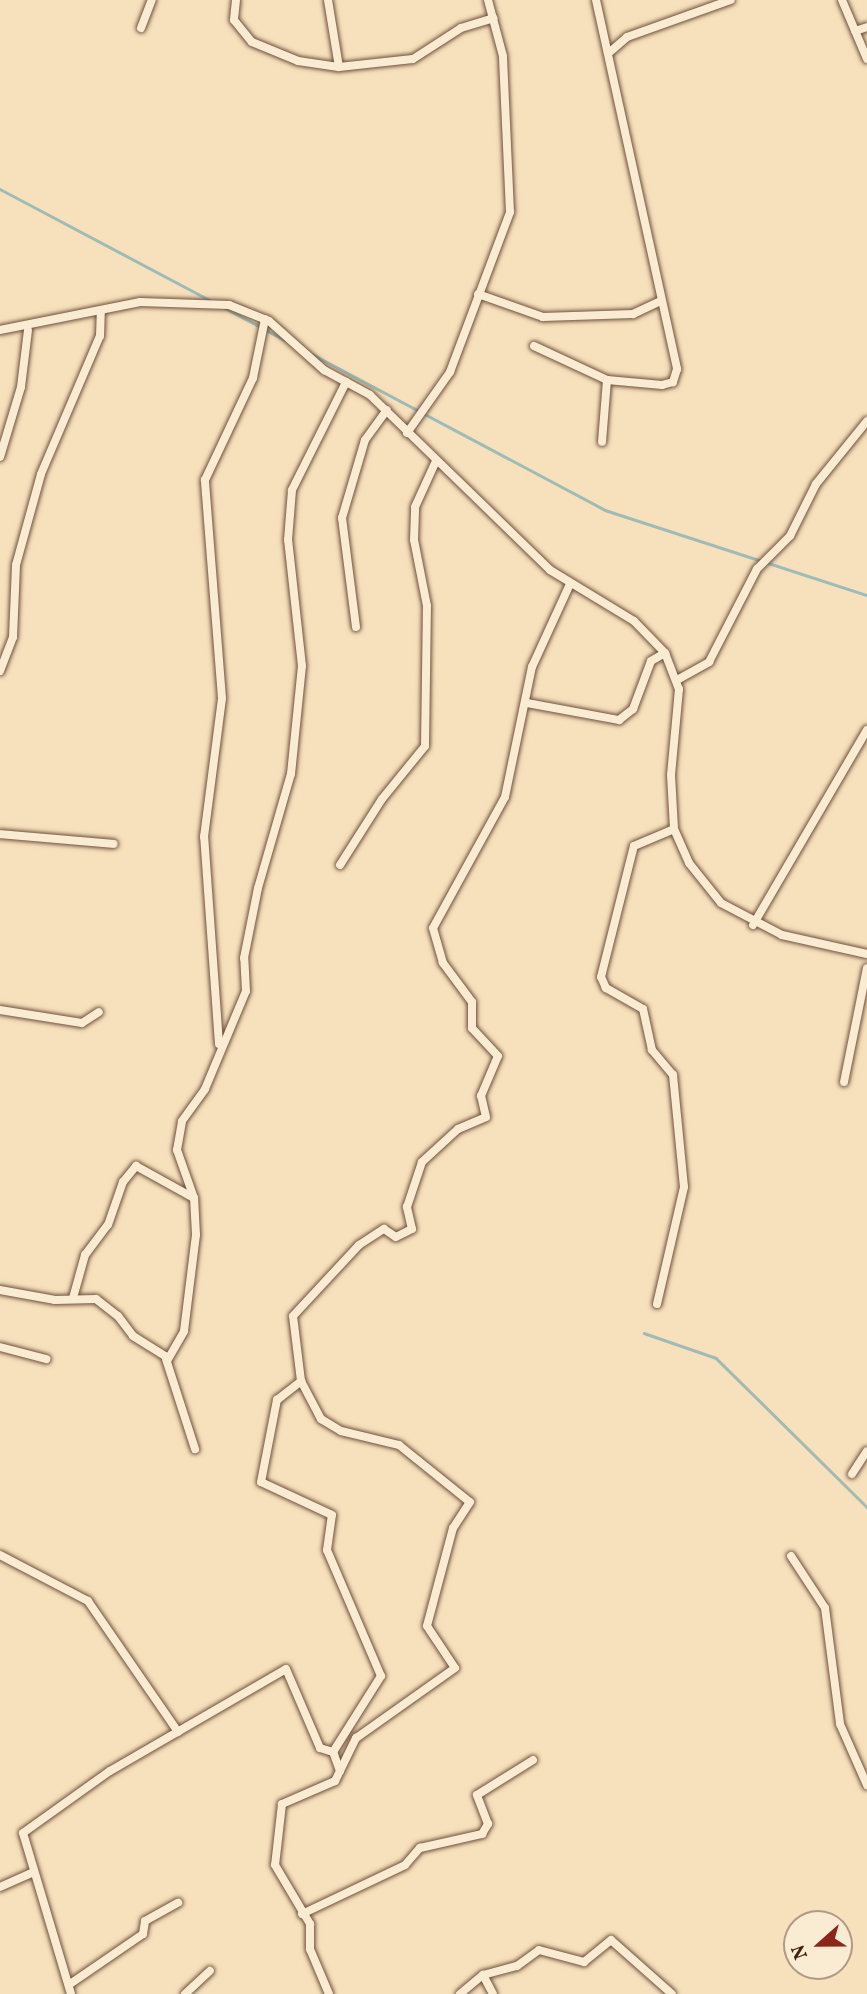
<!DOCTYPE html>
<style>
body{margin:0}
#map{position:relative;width:867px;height:1994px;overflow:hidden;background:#f7e0bc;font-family:Vollkorn,serif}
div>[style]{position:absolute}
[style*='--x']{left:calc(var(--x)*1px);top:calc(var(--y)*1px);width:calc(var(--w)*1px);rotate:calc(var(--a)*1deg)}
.stream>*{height:2.5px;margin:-1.25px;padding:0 1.25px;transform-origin:1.25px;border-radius:1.25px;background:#9ebcb5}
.roads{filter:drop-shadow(0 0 2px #6e503c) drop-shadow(0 0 2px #6e503c)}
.minor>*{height:8px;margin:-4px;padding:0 4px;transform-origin:4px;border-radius:4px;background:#faebd3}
span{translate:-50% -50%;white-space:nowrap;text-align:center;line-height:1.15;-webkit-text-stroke:6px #faebd3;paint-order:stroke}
.north{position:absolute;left:783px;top:1910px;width:70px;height:70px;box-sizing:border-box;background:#faebd3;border:2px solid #b09a85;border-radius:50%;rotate:249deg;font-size:19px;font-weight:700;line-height:28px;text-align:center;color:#412011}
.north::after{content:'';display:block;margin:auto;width:24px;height:32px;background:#8f2418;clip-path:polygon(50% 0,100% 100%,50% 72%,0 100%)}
</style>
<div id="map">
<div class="stream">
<div style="--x:0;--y:189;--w:241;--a:27.9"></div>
<div style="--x:225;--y:308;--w:40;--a:28"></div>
<div style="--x:266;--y:330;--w:21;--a:28"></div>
<div style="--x:312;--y:354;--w:332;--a:28"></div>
<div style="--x:605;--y:510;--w:275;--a:18"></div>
<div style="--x:644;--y:1333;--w:76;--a:19.1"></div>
<div style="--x:716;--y:1358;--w:212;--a:44.6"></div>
</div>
<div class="roads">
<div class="minor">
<div style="--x:236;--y:0;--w:20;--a:96"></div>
<div style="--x:234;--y:20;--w:28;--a:51"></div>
<div style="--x:252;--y:42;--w:50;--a:22.4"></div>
<div style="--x:298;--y:61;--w:41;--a:8.3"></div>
<div style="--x:339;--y:67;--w:74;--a:-6.2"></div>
<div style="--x:413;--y:59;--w:57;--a:-32.9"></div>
<div style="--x:461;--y:28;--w:34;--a:-17"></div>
<div style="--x:328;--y:0;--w:68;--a:80.7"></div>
<div style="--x:596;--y:0;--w:378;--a:77.6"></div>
<div style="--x:677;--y:369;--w:14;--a:107"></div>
<div style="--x:673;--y:382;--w:11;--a:165"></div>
<div style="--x:662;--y:385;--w:55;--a:-174.8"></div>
<div style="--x:842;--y:0;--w:64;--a:67"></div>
<div style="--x:141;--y:28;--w:30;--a:-69"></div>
<div style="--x:855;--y:31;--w:13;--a:-18"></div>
<div style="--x:611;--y:51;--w:21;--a:-41"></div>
<div style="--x:627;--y:37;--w:110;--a:-19.6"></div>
<div style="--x:478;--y:294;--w:69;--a:19.5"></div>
<div style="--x:543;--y:317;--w:90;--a:-1.9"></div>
<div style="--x:633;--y:314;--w:29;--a:-25"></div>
<div style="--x:0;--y:330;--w:143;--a:-11.3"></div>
<div style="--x:140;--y:302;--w:89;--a:1.9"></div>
<div style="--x:229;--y:305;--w:43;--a:21.8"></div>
<div style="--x:269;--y:321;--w:74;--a:41.7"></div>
<div style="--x:324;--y:370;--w:52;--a:28.5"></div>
<div style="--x:370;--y:395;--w:251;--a:44.2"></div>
<div style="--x:550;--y:570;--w:98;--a:31.3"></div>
<div style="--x:634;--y:621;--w:45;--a:45.9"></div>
<div style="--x:665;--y:653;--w:39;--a:69"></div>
<div style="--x:679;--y:689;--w:86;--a:95.3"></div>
<div style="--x:671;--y:775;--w:54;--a:86.8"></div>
<div style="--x:674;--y:829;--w:37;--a:66"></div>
<div style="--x:689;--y:863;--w:51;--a:51.3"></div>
<div style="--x:721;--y:903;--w:69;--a:27.7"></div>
<div style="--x:782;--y:935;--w:87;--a:12.6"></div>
<div style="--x:534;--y:346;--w:81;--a:25"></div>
<div style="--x:607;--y:380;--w:62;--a:94.6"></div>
<div style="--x:407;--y:433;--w:75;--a:-54.8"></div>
<div style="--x:450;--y:372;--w:171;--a:-69.4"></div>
<div style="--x:510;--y:212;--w:156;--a:-92.6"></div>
<div style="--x:503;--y:56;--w:58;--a:-105"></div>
<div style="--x:0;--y:457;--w:73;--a:-73.3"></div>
<div style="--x:21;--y:387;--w:57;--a:-83"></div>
<div style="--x:356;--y:627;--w:110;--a:-97.3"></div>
<div style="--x:342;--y:518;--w:81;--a:-73.6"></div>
<div style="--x:365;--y:440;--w:37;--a:-54"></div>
<div style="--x:0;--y:671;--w:36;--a:-69"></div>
<div style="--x:13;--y:637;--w:72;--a:-87.6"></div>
<div style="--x:16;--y:565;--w:94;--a:-74.6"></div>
<div style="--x:41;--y:474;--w:150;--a:-66.9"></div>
<div style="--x:100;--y:336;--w:25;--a:-88"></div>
<div style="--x:677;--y:680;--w:37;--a:-29"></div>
<div style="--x:709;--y:662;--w:105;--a:-62.7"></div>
<div style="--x:757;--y:569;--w:47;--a:-45"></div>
<div style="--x:790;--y:536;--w:58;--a:-63.4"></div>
<div style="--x:816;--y:484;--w:81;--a:-51"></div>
<div style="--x:527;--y:703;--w:94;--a:10.5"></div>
<div style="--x:619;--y:720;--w:18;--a:-38"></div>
<div style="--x:633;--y:709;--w:51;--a:-69.4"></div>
<div style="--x:651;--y:661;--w:16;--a:-30"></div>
<div style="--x:0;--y:834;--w:114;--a:5"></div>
<div style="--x:340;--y:865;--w:78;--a:-57.5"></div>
<div style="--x:382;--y:799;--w:68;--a:-50.9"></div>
<div style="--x:425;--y:746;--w:140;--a:-89.2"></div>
<div style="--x:427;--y:606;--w:67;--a:-101.1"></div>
<div style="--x:414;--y:540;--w:33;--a:-88"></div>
<div style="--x:415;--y:507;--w:51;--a:-65.5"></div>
<div style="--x:753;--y:925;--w:226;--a:-59.7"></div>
<div style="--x:0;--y:1010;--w:83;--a:9"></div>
<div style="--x:82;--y:1023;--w:20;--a:-33"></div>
<div style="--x:219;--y:1044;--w:208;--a:-94.1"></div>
<div style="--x:204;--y:837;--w:140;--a:-82.6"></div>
<div style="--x:222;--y:698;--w:219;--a:-94.5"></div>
<div style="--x:205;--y:480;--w:113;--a:-64.8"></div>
<div style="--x:253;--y:378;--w:60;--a:-78.5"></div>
<div style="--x:844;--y:1082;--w:116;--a:-78.6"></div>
<div style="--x:0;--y:1290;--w:56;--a:10.3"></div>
<div style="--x:55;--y:1300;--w:41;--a:-1.4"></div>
<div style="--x:96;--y:1299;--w:28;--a:38"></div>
<div style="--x:118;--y:1316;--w:25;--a:53"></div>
<div style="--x:133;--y:1336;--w:38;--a:32"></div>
<div style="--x:165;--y:1356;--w:98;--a:72.1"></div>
<div style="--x:73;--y:1298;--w:45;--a:-74.4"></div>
<div style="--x:85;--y:1255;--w:38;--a:-53"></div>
<div style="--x:108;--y:1225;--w:46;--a:-70.8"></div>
<div style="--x:123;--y:1182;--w:21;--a:-51"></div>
<div style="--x:136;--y:1166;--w:66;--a:28.9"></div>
<div style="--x:657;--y:1304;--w:120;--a:-77"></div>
<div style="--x:684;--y:1187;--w:113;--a:-95.6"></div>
<div style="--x:673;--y:1075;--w:33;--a:-130"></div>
<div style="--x:652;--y:1050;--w:42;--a:-102.4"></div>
<div style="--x:643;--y:1009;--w:43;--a:-150.4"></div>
<div style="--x:606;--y:988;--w:12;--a:-114"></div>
<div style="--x:601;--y:977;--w:135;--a:-75.9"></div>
<div style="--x:634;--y:846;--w:43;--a:-23"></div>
<div style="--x:0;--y:1347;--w:48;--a:14.6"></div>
<div style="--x:167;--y:1361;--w:34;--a:-60"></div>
<div style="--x:184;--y:1331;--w:97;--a:-82.9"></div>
<div style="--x:196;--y:1235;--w:37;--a:-93"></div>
<div style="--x:194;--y:1198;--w:51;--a:-109.5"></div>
<div style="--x:177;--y:1150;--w:29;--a:-80"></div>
<div style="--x:182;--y:1121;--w:39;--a:-54"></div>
<div style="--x:205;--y:1089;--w:106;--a:-67.3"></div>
<div style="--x:246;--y:991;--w:33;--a:-93"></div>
<div style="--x:244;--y:958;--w:71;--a:-78.7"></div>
<div style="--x:258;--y:888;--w:119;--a:-73.9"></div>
<div style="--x:291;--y:774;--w:109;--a:-84.2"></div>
<div style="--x:302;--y:666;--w:127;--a:-96.3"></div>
<div style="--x:288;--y:540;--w:50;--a:-85.4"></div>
<div style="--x:292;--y:490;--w:121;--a:-63.4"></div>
<div style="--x:301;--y:1381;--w:43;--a:62.2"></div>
<div style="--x:321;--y:1419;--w:23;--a:31"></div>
<div style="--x:341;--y:1431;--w:60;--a:13.6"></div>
<div style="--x:399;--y:1445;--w:91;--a:38.8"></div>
<div style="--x:470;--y:1502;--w:31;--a:123"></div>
<div style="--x:453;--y:1528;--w:101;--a:104.9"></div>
<div style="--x:427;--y:1626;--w:50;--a:56.3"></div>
<div style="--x:455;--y:1668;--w:121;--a:144.7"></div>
<div style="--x:356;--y:1738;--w:48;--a:116"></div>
<div style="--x:335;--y:1781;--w:58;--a:156.5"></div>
<div style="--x:282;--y:1804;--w:61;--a:96.5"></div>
<div style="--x:275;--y:1865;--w:69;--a:59.3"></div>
<div style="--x:310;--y:1924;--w:25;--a:90"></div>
<div style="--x:310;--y:1949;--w:49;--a:67.1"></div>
<div style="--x:852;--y:1474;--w:27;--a:-57"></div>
<div style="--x:0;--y:1555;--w:99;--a:27.6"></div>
<div style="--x:88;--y:1601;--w:159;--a:55.5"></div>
<div style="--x:791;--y:1556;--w:62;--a:56.8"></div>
<div style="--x:825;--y:1608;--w:117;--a:82.6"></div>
<div style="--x:840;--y:1724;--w:67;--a:66.1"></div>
<div style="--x:340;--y:1771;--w:20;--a:-110"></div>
<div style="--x:333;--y:1752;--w:90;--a:-57.7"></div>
<div style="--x:381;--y:1676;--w:137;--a:-113.2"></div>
<div style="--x:327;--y:1550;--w:35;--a:-82"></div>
<div style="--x:332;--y:1515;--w:78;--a:-155.1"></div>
<div style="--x:261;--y:1482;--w:84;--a:-79"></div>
<div style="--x:277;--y:1400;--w:31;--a:-38"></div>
<div style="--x:301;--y:1381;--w:65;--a:-97"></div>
<div style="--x:293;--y:1316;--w:97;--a:-47.1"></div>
<div style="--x:359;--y:1245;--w:30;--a:-33"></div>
<div style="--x:384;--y:1229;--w:14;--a:34"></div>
<div style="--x:396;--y:1237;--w:18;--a:-27"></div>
<div style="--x:412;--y:1229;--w:23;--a:-103"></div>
<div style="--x:407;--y:1207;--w:47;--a:-71.6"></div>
<div style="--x:422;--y:1162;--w:49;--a:-42.5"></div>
<div style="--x:458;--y:1129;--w:30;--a:-23"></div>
<div style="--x:486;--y:1117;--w:22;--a:-103"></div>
<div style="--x:481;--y:1096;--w:43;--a:-67"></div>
<div style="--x:498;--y:1056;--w:38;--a:-133"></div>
<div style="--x:472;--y:1028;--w:26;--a:-90"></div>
<div style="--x:472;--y:1002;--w:49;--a:-126.6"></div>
<div style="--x:443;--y:963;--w:36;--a:-106"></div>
<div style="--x:433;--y:928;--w:149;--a:-61.2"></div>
<div style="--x:505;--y:797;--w:133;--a:-78.3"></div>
<div style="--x:532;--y:667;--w:91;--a:-65.4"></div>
<div style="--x:0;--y:1887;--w:36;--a:-24"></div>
<div style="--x:302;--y:1914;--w:114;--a:-25.4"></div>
<div style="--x:405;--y:1865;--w:23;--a:-49"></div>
<div style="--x:420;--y:1848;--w:64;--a:-12.7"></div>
<div style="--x:482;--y:1834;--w:12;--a:-59"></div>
<div style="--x:488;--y:1824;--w:31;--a:-111"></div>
<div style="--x:477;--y:1795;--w:66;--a:-32"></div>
<div style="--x:483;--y:1975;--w:21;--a:62"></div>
<div style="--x:70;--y:1984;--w:88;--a:-34.4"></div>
<div style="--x:143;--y:1934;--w:13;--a:-81"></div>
<div style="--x:145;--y:1921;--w:38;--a:-29"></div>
<div style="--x:71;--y:1994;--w:168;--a:-106.6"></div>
<div style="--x:23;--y:1833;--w:107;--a:-35.5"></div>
<div style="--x:110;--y:1771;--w:203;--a:-30.1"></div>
<div style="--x:286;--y:1669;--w:86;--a:66.7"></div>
<div style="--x:320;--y:1748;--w:14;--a:17"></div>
<div style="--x:185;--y:1994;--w:34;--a:-43"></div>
<div style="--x:460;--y:1994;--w:30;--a:-40"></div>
<div style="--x:483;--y:1975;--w:35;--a:-15"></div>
<div style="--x:517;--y:1966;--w:27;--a:-36"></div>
<div style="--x:539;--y:1950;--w:47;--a:14.9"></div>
<div style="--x:584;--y:1962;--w:35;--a:-39"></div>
<div style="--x:611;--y:1940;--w:81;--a:41.5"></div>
</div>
</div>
<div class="north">N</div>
</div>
